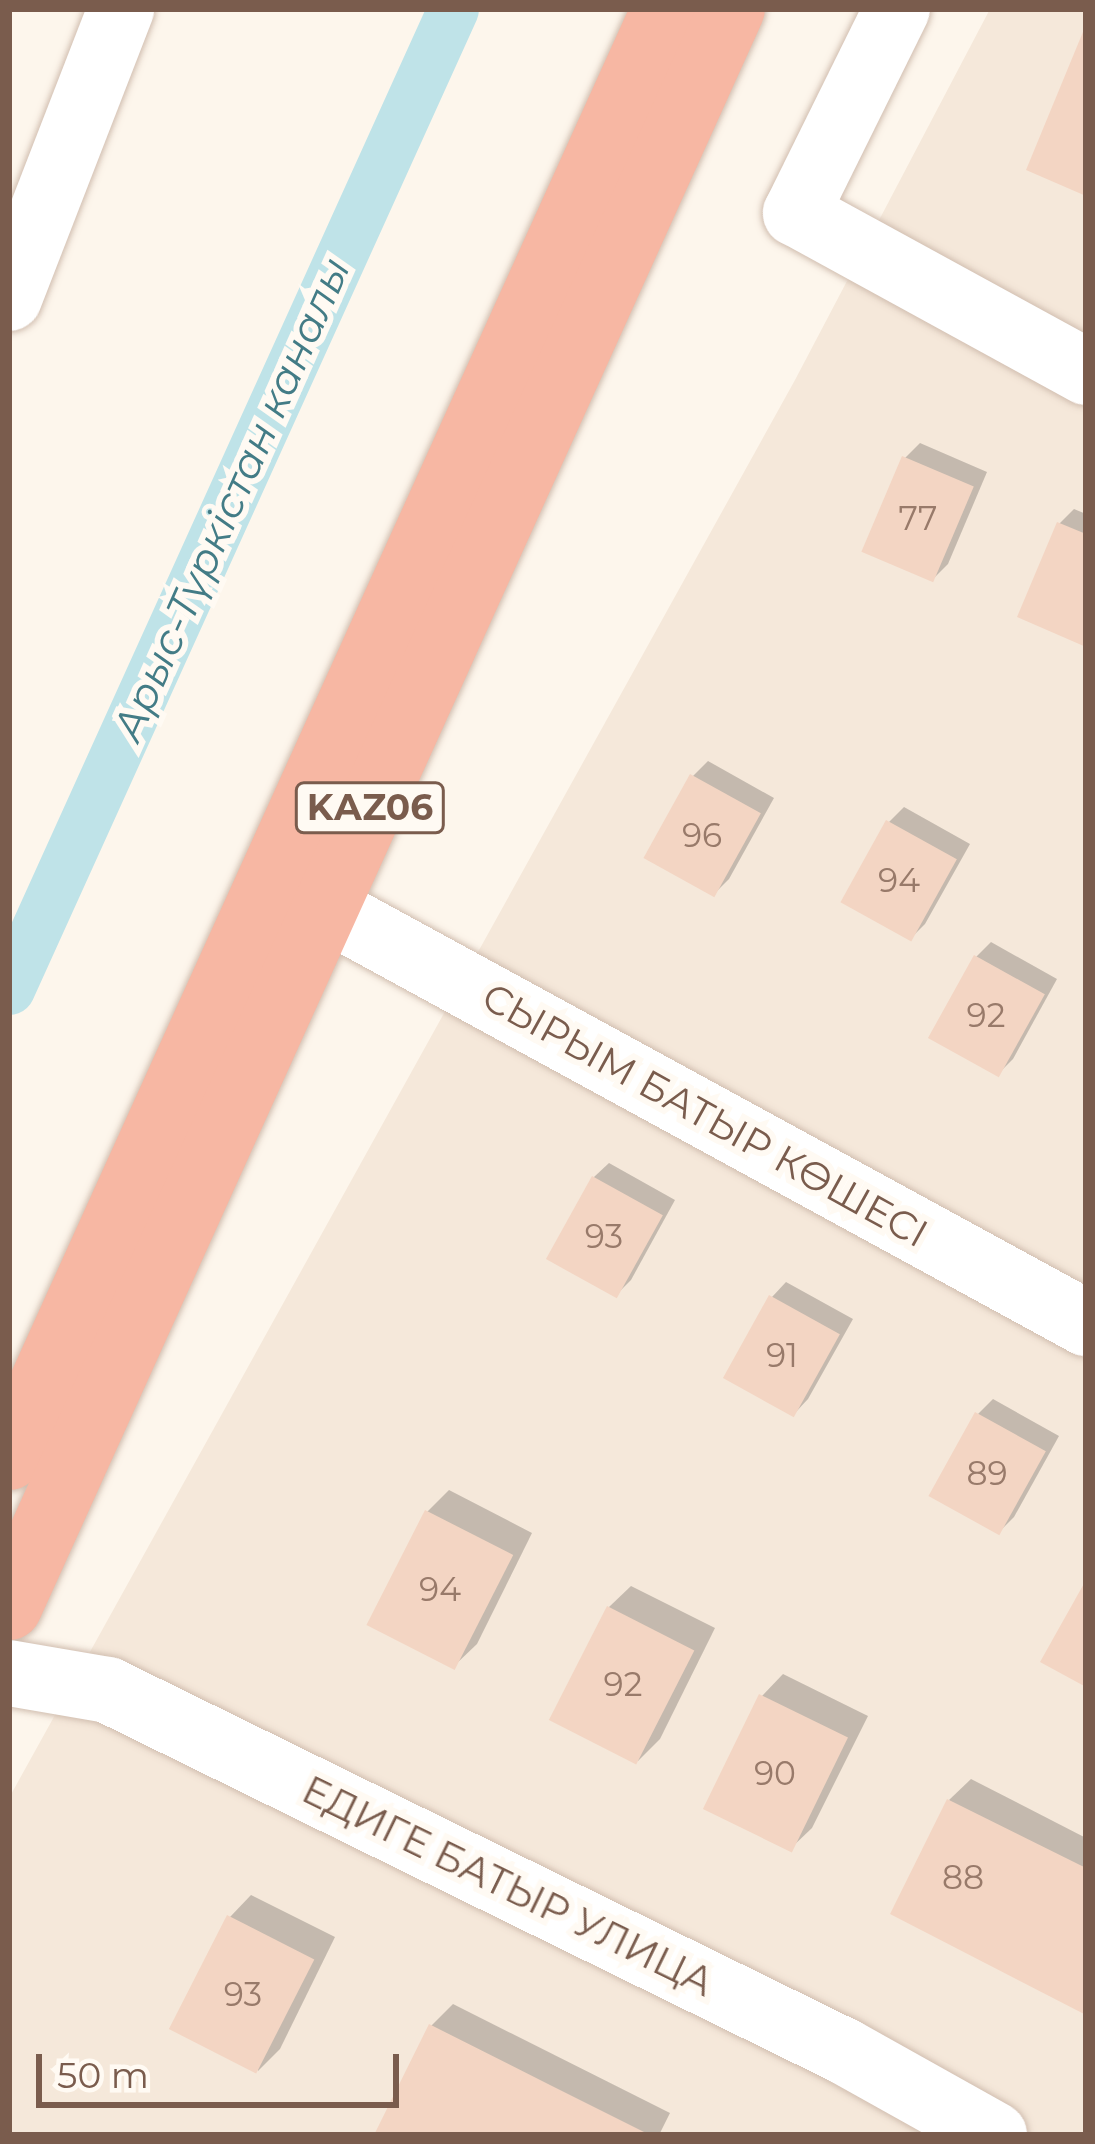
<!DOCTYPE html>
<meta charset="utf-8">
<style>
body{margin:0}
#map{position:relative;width:1095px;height:2144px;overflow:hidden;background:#fdf6ec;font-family:Montserrat,sans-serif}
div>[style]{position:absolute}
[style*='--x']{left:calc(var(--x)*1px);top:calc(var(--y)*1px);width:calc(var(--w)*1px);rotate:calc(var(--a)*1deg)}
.residential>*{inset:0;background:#f5e8da}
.shadow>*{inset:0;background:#0003}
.canal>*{height:51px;margin:-25.5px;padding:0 25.5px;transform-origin:25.5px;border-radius:25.5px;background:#bfe3e8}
.building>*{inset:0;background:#f3d5c3;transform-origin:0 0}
.roads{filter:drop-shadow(0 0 3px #d1beb0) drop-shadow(0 0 3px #d1beb0)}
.minor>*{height:66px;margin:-33px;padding:0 33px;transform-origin:33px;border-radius:33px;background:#fff}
.highway>*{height:66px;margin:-33px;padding:0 33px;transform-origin:33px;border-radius:33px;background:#f7b7a3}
span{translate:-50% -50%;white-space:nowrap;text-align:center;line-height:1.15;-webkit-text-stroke:12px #fffaf3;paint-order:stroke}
.number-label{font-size:33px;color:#987a6a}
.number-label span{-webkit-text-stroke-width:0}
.shield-label span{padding:3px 9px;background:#fffaf3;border:3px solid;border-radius:9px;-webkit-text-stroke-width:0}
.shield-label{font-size:36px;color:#7a5c4d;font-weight:700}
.street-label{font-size:39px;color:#7a5c4d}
.water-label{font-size:42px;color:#437c86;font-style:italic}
.frame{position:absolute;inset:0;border:12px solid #7a5c4d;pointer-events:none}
.scale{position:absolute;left:36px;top:2054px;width:363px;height:54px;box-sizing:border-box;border:6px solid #7a5c4d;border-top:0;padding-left:15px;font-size:36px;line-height:42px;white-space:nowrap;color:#7a5c4d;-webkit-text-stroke:9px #fffaf3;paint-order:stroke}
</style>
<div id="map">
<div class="residential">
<div style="clip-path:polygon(990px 9px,1086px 9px,1086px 2135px,9px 2135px,9px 1798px,795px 380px)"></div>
</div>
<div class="shadow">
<div style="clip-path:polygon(920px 443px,987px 472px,948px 564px,933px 579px,905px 458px)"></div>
<div style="clip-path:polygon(1074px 509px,1086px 514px,1086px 644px,1059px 524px)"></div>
<div style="clip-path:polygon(708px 761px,774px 798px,729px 879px,714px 894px,693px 776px)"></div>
<div style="clip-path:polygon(904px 807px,970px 844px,925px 924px,910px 939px,889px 822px)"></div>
<div style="clip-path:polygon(991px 942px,1057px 979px,1013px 1059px,998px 1074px,976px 957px)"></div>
<div style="clip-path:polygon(609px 1163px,675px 1200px,631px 1280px,616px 1295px,594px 1177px)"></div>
<div style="clip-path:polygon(786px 1282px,853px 1319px,808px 1399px,794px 1414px,772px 1297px)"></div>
<div style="clip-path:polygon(993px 1399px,1059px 1436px,1014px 1517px,999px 1532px,978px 1414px)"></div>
<div style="clip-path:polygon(449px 1490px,532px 1533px,477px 1644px,455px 1665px,427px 1512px)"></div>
<div style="clip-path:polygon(631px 1586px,715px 1628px,660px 1739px,638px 1761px,609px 1607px)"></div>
<div style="clip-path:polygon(783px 1674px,868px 1716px,812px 1828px,790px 1849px,762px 1696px)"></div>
<div style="clip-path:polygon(971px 1779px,1086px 1838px,1086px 2010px,949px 1800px)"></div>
<div style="clip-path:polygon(251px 1895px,335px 1937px,280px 2049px,258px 2071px,230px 1917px)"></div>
<div style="clip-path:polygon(453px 2004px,670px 2113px,659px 2135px,378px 2135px,431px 2026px)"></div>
</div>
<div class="canal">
<div style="--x:9;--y:989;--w:1076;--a:-65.63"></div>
</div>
<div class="building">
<div style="clip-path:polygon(1085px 27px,1086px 27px,1086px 196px,1026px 170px)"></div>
<div style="left:902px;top:456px;width:78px;height:104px;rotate:23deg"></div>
<div style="clip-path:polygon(1057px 522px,1086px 534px,1086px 647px,1017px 617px)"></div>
<div style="left:690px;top:774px;width:81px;height:96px;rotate:29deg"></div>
<div style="left:886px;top:820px;width:81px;height:94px;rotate:29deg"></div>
<div style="left:974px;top:955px;width:81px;height:95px;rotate:29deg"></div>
<div style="left:592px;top:1176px;width:81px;height:95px;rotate:29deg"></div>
<div style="left:769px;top:1295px;width:81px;height:95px;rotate:29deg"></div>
<div style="left:975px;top:1412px;width:81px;height:96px;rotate:29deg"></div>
<div style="left:425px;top:1510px;width:99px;height:129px;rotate:27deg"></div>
<div style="clip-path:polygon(1086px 1580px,1086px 1687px,1040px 1662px)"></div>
<div style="left:607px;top:1606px;width:98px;height:128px;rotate:27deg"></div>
<div style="left:759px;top:1694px;width:99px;height:128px;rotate:26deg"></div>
<div style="clip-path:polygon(947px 1799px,1086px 1868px,1086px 2015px,890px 1914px)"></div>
<div style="left:227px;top:1915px;width:98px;height:128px;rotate:27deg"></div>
<div style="clip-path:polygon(429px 2024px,550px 2085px,650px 2135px,374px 2135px)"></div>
</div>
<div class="roads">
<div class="minor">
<div style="--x:897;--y:9;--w:228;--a:116.3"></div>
<div style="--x:796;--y:213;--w:331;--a:28.7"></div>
<div style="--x:9;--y:298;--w:310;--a:-68.8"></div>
<div style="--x:325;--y:908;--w:867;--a:28.61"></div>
<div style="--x:9;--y:1673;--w:100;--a:9.7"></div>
<div style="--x:108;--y:1690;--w:820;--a:26.13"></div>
<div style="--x:844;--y:2051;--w:172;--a:29.2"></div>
</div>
<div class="highway">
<div style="--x:9;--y:1457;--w:1590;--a:-65.63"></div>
<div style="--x:9;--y:1607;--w:1754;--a:-65.66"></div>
</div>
</div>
<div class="number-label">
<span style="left:918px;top:519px">77</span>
<span style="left:702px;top:836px">96</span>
<span style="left:899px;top:881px">94</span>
<span style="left:986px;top:1016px">92</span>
<span style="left:604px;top:1237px">93</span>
<span style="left:782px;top:1356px">91</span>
<span style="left:987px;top:1474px">89</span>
<span style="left:440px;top:1590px">94</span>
<span style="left:623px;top:1685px">92</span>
<span style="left:775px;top:1774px">90</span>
<span style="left:963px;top:1878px">88</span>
<span style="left:243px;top:1995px">93</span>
</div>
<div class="shield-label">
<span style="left:370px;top:808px">KАZ06</span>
</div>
<div class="street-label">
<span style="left:705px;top:1115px;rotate:29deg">СЫРЫМ БАТЫР КӨШЕСІ</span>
<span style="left:508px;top:1886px;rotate:26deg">ЕДИГЕ БАТЫР УЛИЦА</span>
</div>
<div class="water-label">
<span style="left:231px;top:499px;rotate:-66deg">Арыс-Түркістан каналы</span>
</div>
<div class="frame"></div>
<div class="scale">50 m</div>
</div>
